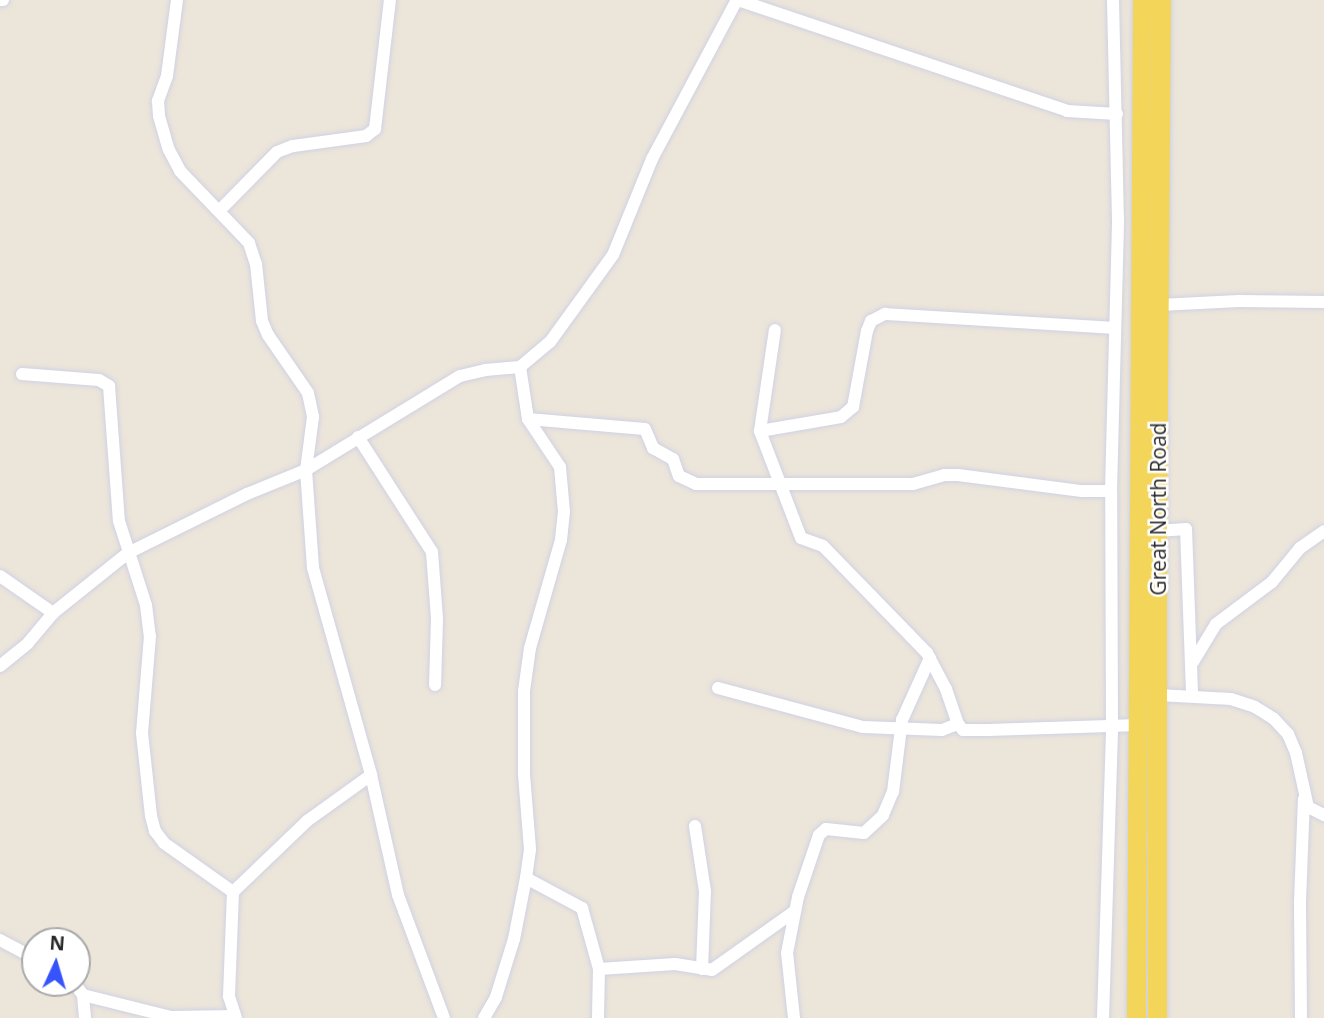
<!DOCTYPE html>
<style>
body{margin:0}
#map{position:relative;width:1324px;height:1018px;overflow:hidden;background:#ece5da;font-family:"Open Sans",sans-serif}
div>[style]{position:absolute}
[style*='--x']{left:calc(var(--x)*1px);top:calc(var(--y)*1px);width:calc(var(--w)*1px);rotate:calc(var(--a)*1deg)}
.roads{filter:drop-shadow(0 0 2px #d0d2e2) drop-shadow(0 0 2px #d0d2e2)}
.street>*{height:12px;margin:-6px;padding:0 6px;transform-origin:6px;border-radius:6px;background:#fff}
.primary>*{height:19px;margin:-9.5px;padding:0 9.5px;transform-origin:9.5px;border-radius:9.5px;background:#f2d559}
span{translate:-50% -50%;white-space:nowrap;text-align:center;line-height:1.15;-webkit-text-stroke:5px #fff;paint-order:stroke}
.street-label{font-size:21px;color:#292929}
.north{position:absolute;left:21px;top:927px;width:70px;height:70px;box-sizing:border-box;background:#fff;border:2px solid #a9a9a9;border-radius:50%;rotate:4deg;font-size:19px;font-weight:700;line-height:28px;text-align:center;color:#292929}
.north::after{content:'';display:block;margin:auto;width:24px;height:32px;background:#3753fc;clip-path:polygon(50% 0,100% 100%,50% 72%,0 100%)}
</style>
<div id="map">
<div class="roads">
<div class="street">
<div style="--x:0;--y:0;--w:3;--a:0"></div>
<div style="--x:177;--y:0;--w:77;--a:97.5"></div>
<div style="--x:167;--y:76;--w:27;--a:110"></div>
<div style="--x:158;--y:101;--w:15;--a:86"></div>
<div style="--x:159;--y:116;--w:35;--a:74"></div>
<div style="--x:169;--y:150;--w:24;--a:62"></div>
<div style="--x:180;--y:171;--w:100;--a:46.2"></div>
<div style="--x:249;--y:243;--w:22;--a:72"></div>
<div style="--x:256;--y:264;--w:57;--a:84"></div>
<div style="--x:262;--y:321;--w:15;--a:67"></div>
<div style="--x:268;--y:335;--w:70;--a:55.4"></div>
<div style="--x:308;--y:393;--w:25;--a:78"></div>
<div style="--x:313;--y:417;--w:53;--a:97.5"></div>
<div style="--x:306;--y:470;--w:98;--a:85.9"></div>
<div style="--x:313;--y:568;--w:215;--a:74.3"></div>
<div style="--x:371;--y:775;--w:123;--a:77.3"></div>
<div style="--x:398;--y:895;--w:131;--a:69.5"></div>
<div style="--x:738;--y:0;--w:347;--a:18.6"></div>
<div style="--x:1067;--y:111;--w:50;--a:3.4"></div>
<div style="--x:220;--y:210;--w:81;--a:-45.5"></div>
<div style="--x:277;--y:152;--w:17;--a:-21"></div>
<div style="--x:293;--y:146;--w:74;--a:-7.8"></div>
<div style="--x:366;--y:136;--w:11;--a:-38"></div>
<div style="--x:375;--y:129;--w:130;--a:-83.4"></div>
<div style="--x:1159;--y:305;--w:80;--a:-2.9"></div>
<div style="--x:1239;--y:301;--w:85;--a:0.7"></div>
<div style="--x:22;--y:374;--w:77;--a:4.5"></div>
<div style="--x:99;--y:380;--w:12;--a:31"></div>
<div style="--x:109;--y:386;--w:135;--a:85.8"></div>
<div style="--x:119;--y:521;--w:88;--a:72.2"></div>
<div style="--x:146;--y:605;--w:31;--a:83"></div>
<div style="--x:150;--y:636;--w:97;--a:94.7"></div>
<div style="--x:142;--y:733;--w:83;--a:83.8"></div>
<div style="--x:151;--y:816;--w:16;--a:75"></div>
<div style="--x:155;--y:831;--w:15;--a:53"></div>
<div style="--x:164;--y:843;--w:85;--a:35.4"></div>
<div style="--x:528;--y:419;--w:117;--a:4.9"></div>
<div style="--x:645;--y:429;--w:21;--a:67"></div>
<div style="--x:653;--y:448;--w:23;--a:29"></div>
<div style="--x:673;--y:459;--w:18;--a:71"></div>
<div style="--x:679;--y:476;--w:19;--a:25"></div>
<div style="--x:696;--y:484;--w:217;--a:0"></div>
<div style="--x:913;--y:484;--w:32;--a:-16"></div>
<div style="--x:944;--y:475;--w:14;--a:0"></div>
<div style="--x:958;--y:475;--w:125;--a:7.4"></div>
<div style="--x:1082;--y:491;--w:29;--a:0"></div>
<div style="--x:760;--y:431;--w:102;--a:-81.6"></div>
<div style="--x:358;--y:437;--w:137;--a:57.2"></div>
<div style="--x:432;--y:552;--w:67;--a:85.7"></div>
<div style="--x:437;--y:619;--w:66;--a:91.7"></div>
<div style="--x:1157;--y:531;--w:29;--a:-4"></div>
<div style="--x:1186;--y:529;--w:167;--a:87.9"></div>
<div style="--x:0;--y:576;--w:65;--a:34.9"></div>
<div style="--x:1193;--y:662;--w:44;--a:-58.8"></div>
<div style="--x:1216;--y:624;--w:70;--a:-36.9"></div>
<div style="--x:1272;--y:582;--w:44;--a:-50.5"></div>
<div style="--x:1300;--y:548;--w:29;--a:-35"></div>
<div style="--x:0;--y:666;--w:36;--a:-39"></div>
<div style="--x:28;--y:643;--w:39;--a:-50"></div>
<div style="--x:53;--y:613;--w:96;--a:-38.7"></div>
<div style="--x:128;--y:553;--w:133;--a:-26.4"></div>
<div style="--x:247;--y:494;--w:64;--a:-22.1"></div>
<div style="--x:306;--y:470;--w:180;--a:-31.4"></div>
<div style="--x:460;--y:376;--w:26;--a:-13"></div>
<div style="--x:485;--y:370;--w:35;--a:-5"></div>
<div style="--x:520;--y:367;--w:39;--a:-40"></div>
<div style="--x:550;--y:342;--w:107;--a:-54.1"></div>
<div style="--x:613;--y:255;--w:104;--a:-67.9"></div>
<div style="--x:652;--y:159;--w:180;--a:-61.9"></div>
<div style="--x:718;--y:688;--w:150;--a:15.1"></div>
<div style="--x:863;--y:727;--w:79;--a:2.2"></div>
<div style="--x:942;--y:730;--w:17;--a:-21"></div>
<div style="--x:958;--y:724;--w:8;--a:50"></div>
<div style="--x:963;--y:730;--w:25;--a:0"></div>
<div style="--x:988;--y:730;--w:151;--a:-1.9"></div>
<div style="--x:1158;--y:695;--w:73;--a:3.1"></div>
<div style="--x:1231;--y:699;--w:25;--a:18"></div>
<div style="--x:1255;--y:707;--w:22;--a:32"></div>
<div style="--x:1274;--y:719;--w:21;--a:47"></div>
<div style="--x:1288;--y:734;--w:21;--a:67"></div>
<div style="--x:1296;--y:753;--w:55;--a:77.5"></div>
<div style="--x:1308;--y:807;--w:18;--a:27"></div>
<div style="--x:958;--y:724;--w:37;--a:-109"></div>
<div style="--x:946;--y:689;--w:41;--a:-117.8"></div>
<div style="--x:927;--y:653;--w:149;--a:-134.2"></div>
<div style="--x:823;--y:546;--w:23;--a:-160"></div>
<div style="--x:801;--y:538;--w:115;--a:-111"></div>
<div style="--x:760;--y:431;--w:82;--a:-9.8"></div>
<div style="--x:841;--y:417;--w:16;--a:-40"></div>
<div style="--x:853;--y:407;--w:77;--a:-79.6"></div>
<div style="--x:867;--y:331;--w:11;--a:-68"></div>
<div style="--x:871;--y:321;--w:16;--a:-27"></div>
<div style="--x:885;--y:314;--w:229;--a:3.5"></div>
<div style="--x:695;--y:826;--w:66;--a:81.3"></div>
<div style="--x:705;--y:891;--w:78;--a:92.2"></div>
<div style="--x:526;--y:878;--w:64;--a:28.2"></div>
<div style="--x:582;--y:908;--w:63;--a:74.4"></div>
<div style="--x:599;--y:969;--w:49;--a:91.2"></div>
<div style="--x:0;--y:940;--w:40;--a:28"></div>
<div style="--x:599;--y:969;--w:76;--a:-3.8"></div>
<div style="--x:675;--y:964;--w:37;--a:9"></div>
<div style="--x:712;--y:970;--w:102;--a:-35.4"></div>
<div style="--x:74;--y:983;--w:15;--a:53"></div>
<div style="--x:83;--y:995;--w:23;--a:85"></div>
<div style="--x:83;--y:995;--w:91;--a:14"></div>
<div style="--x:171;--y:1017;--w:64;--a:-0.9"></div>
<div style="--x:236;--y:1018;--w:23;--a:-108"></div>
<div style="--x:229;--y:996;--w:104;--a:-87.8"></div>
<div style="--x:233;--y:892;--w:103;--a:-43.8"></div>
<div style="--x:307;--y:821;--w:79;--a:-35.7"></div>
<div style="--x:484;--y:1018;--w:24;--a:-60"></div>
<div style="--x:496;--y:997;--w:61;--a:-72.8"></div>
<div style="--x:514;--y:939;--w:62;--a:-78.9"></div>
<div style="--x:526;--y:878;--w:29;--a:-82"></div>
<div style="--x:530;--y:849;--w:74;--a:-94.6"></div>
<div style="--x:524;--y:775;--w:84;--a:-90"></div>
<div style="--x:524;--y:691;--w:43;--a:-82.1"></div>
<div style="--x:530;--y:648;--w:112;--a:-74"></div>
<div style="--x:561;--y:540;--w:28;--a:-84"></div>
<div style="--x:564;--y:512;--w:45;--a:-95.1"></div>
<div style="--x:560;--y:467;--w:58;--a:-123.7"></div>
<div style="--x:528;--y:419;--w:53;--a:-98.7"></div>
<div style="--x:794;--y:1018;--w:65;--a:-96.1"></div>
<div style="--x:787;--y:953;--w:57;--a:-78.9"></div>
<div style="--x:798;--y:897;--w:65;--a:-71.3"></div>
<div style="--x:819;--y:835;--w:9;--a:-41"></div>
<div style="--x:826;--y:829;--w:38;--a:6"></div>
<div style="--x:864;--y:833;--w:26;--a:-43"></div>
<div style="--x:883;--y:815;--w:25;--a:-67"></div>
<div style="--x:893;--y:792;--w:73;--a:-82.9"></div>
<div style="--x:902;--y:720;--w:68;--a:-65.7"></div>
<div style="--x:1103;--y:1018;--w:293;--a:-88.2"></div>
<div style="--x:1112;--y:725;--w:234;--a:-90.2"></div>
<div style="--x:1111;--y:491;--w:270;--a:-88.5"></div>
<div style="--x:1118;--y:221;--w:221;--a:-91.3"></div>
<div style="--x:1301;--y:1018;--w:116;--a:-90.5"></div>
<div style="--x:1300;--y:902;--w:103;--a:-87.8"></div>
</div>
<div class="primary">
<div style="--x:1136;--y:1018;--w:1018;--a:-89.66"></div>
<div style="--x:1157;--y:1018;--w:487;--a:-90"></div>
<div style="--x:1157;--y:531;--w:531;--a:-89.57"></div>
</div>
</div>
<div class="street-label">
<span style="left:1158px;top:509px;rotate:-90deg">Great North Road</span>
</div>
<div class="north">N</div>
</div>
